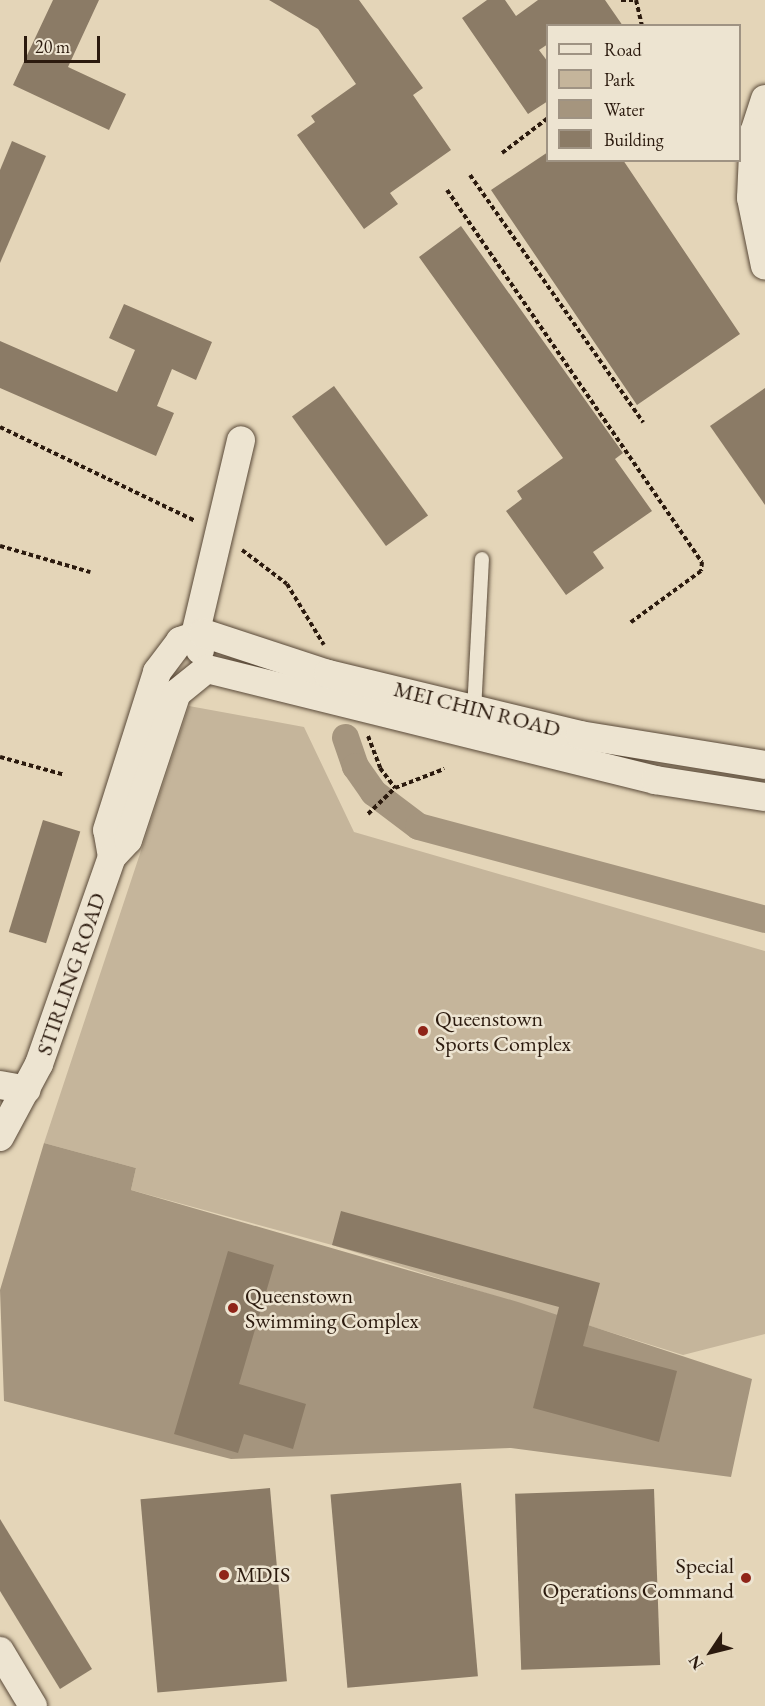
<!DOCTYPE html>
<style>
body{margin:0}
#map{position:relative;width:765px;height:1706px;overflow:hidden;background:#e4d5b8;font-family:"EB Garamond",serif}
div>[style]{position:absolute}
[style*='--x']{left:calc(var(--x)*1px);top:calc(var(--y)*1px);width:calc(var(--w)*1px);rotate:calc(var(--a)*1deg)}
.green>*{inset:0;background:#c5b59b}
.water>*{inset:0;background:#a5957e}
.canal>*{height:27px;margin:-13.5px;padding:0 13.5px;transform-origin:13.5px;border-radius:13.5px;background:#a5957e}
.building>*{inset:0;background:#8b7b66;transform-origin:0 0}
.path>*{height:4px;margin-top:-2px;transform-origin:0;background:repeating-linear-gradient(90deg,#2b1a0e 0 4.5px,transparent 0 7.5px)}
.roads{filter:drop-shadow(0 0 2px #594938) drop-shadow(0 0 2px #594938)}
.lane>*{height:14px;margin:-7px;padding:0 7px;transform-origin:7px;border-radius:7px;background:#ede4d1}
.street>*{height:28px;margin:-14px;padding:0 14px;transform-origin:14px;border-radius:14px;background:#ede4d1}
.dots>*{width:16px;height:16px;translate:-50% -50%;box-sizing:border-box;border:3px solid #ede4d1;border-radius:50%}
span{translate:-50% -50%;white-space:nowrap;text-align:center;line-height:1.15;-webkit-text-stroke:5px #ede4d1;paint-order:stroke}
.street-label{font-size:22px;color:#2b1a0e}
.poi-label{font-size:22px;color:#2b1a0e}
.left{translate:0 -50%;text-align:left}
.right{translate:-100% -50%;text-align:right}
.legend{position:absolute;left:546px;top:24px;width:195px;height:138px;box-sizing:border-box;background:#ede4d1;border:2px solid #9f9383;margin:0;padding:8px 10px;list-style:none;font-size:18px;color:#2b1a0e}
.legend li{display:flex;align-items:center;gap:12px;height:30px}
.legend b{width:30px;border:2px solid #9f9383}
.north{position:absolute;left:681px;top:1622px;width:60px;height:60px;-webkit-text-stroke:4px #ede4d1;paint-order:stroke;rotate:235deg;font-size:16px;font-weight:700;line-height:24px;text-align:center;color:#2b1a0e}
.north::after{content:'';display:block;margin:auto;width:21px;height:27px;background:#2b1a0e;clip-path:polygon(50% 0,100% 100%,50% 72%,0 100%)}
.scale{position:absolute;left:24px;top:36px;width:76px;height:27px;box-sizing:border-box;border:3px solid #2b1a0e;border-top:0;padding-left:8px;font-size:18px;line-height:21px;white-space:nowrap;color:#2b1a0e;-webkit-text-stroke:4px #ede4d1;paint-order:stroke}
</style>
<div id="map">
<div class="green">
<div style="clip-path:polygon(189px 706px,304px 727px,354px 832px,765px 951px,765px 1334px,683px 1355px,332px 1245px,131px 1190px,136px 1168px,44px 1143px)"></div>
</div>
<div class="water">
<div style="clip-path:polygon(44px 1143px,136px 1168px,131px 1190px,518px 1302px,752px 1379px,731px 1477px,511px 1448px,231px 1459px,4px 1401px,0 1290px)"></div>
</div>
<div class="canal">
<div style="--x:345;--y:737;--w:31;--a:71"></div>
<div style="--x:355;--y:766;--w:32;--a:55"></div>
<div style="--x:373;--y:792;--w:56;--a:37.1"></div>
<div style="--x:418;--y:826;--w:359;--a:15"></div>
</div>
<div class="building">
<div style="clip-path:polygon(53px 0,99px 0,68px 67px,126px 94px,109px 130px,13px 85px)"></div>
<div style="clip-path:polygon(269px 0,359px 0,423px 88px,413px 95px,451px 150px,390px 193px,398px 204px,364px 229px,297px 135px,315px 122px,311px 116px,356px 84px,318px 29px)"></div>
<div style="clip-path:polygon(487px 0,505px 0,516px 16px,538px 0,605px 0,623px 26px,548px 26px,548px 44px,539px 50px,548px 62px,548px 101px,528px 114px,462px 18px)"></div>
<div style="clip-path:polygon(12px 141px,46px 156px,0 263px,0 170px)"></div>
<div style="clip-path:polygon(548px 152px,548px 160px,623px 160px,740px 334px,637px 405px,491px 190px)"></div>
<div style="clip-path:polygon(461px 226px,623px 453px,615px 459px,652px 511px,593px 552px,604px 568px,566px 595px,506px 511px,522px 499px,517px 491px,563px 458px,419px 257px)"></div>
<div style="clip-path:polygon(124px 304px,212px 342px,196px 380px,172px 369px,157px 406px,174px 413px,156px 456px,0 388px,0 341px,117px 392px,135px 350px,109px 338px)"></div>
<div style="left:334px;top:386px;width:160px;height:52px;rotate:54deg"></div>
<div style="clip-path:polygon(765px 388px,765px 505px,710px 426px)"></div>
<div style="left:43px;top:820px;width:39px;height:117px;rotate:17deg"></div>
<div style="clip-path:polygon(341px 1211px,600px 1283px,583px 1346px,677px 1371px,659px 1442px,533px 1408px,559px 1307px,332px 1245px)"></div>
<div style="clip-path:polygon(228px 1251px,274px 1265px,239px 1384px,306px 1404px,293px 1449px,244px 1434px,238px 1453px,174px 1434px)"></div>
<div style="left:461px;top:1483px;width:194px;height:131px;rotate:85deg"></div>
<div style="left:270px;top:1488px;width:194px;height:130px;rotate:85deg"></div>
<div style="left:654px;top:1489px;width:176px;height:139px;rotate:88deg"></div>
<div style="clip-path:polygon(0 1519px,92px 1669px,60px 1689px,0 1591px)"></div>
</div>
<div class="path">
<div style="--x:621;--y:0;--w:16;--a:0"></div>
<div style="--x:636;--y:0;--w:27;--a:77"></div>
<div style="--x:502;--y:153;--w:58;--a:-37.3"></div>
<div style="--x:470;--y:175;--w:302;--a:55"></div>
<div style="--x:447;--y:190;--w:451;--a:55.6"></div>
<div style="--x:702;--y:562;--w:9;--a:96"></div>
<div style="--x:701;--y:571;--w:87;--a:143.9"></div>
<div style="--x:0;--y:427;--w:216;--a:25.7"></div>
<div style="--x:0;--y:546;--w:94;--a:16.1"></div>
<div style="--x:242;--y:550;--w:56;--a:37.1"></div>
<div style="--x:287;--y:584;--w:71;--a:58.8"></div>
<div style="--x:368;--y:736;--w:34;--a:69"></div>
<div style="--x:380;--y:768;--w:25;--a:53"></div>
<div style="--x:395;--y:788;--w:53;--a:-21.2"></div>
<div style="--x:0;--y:757;--w:67;--a:15.5"></div>
<div style="--x:368;--y:814;--w:37;--a:-44"></div>
</div>
<div class="roads">
<div class="lane">
<div style="--x:474;--y:711;--w:152;--a:-87"></div>
</div>
<div class="street">
<div style="--x:765;--y:99;--w:35;--a:108"></div>
<div style="--x:754;--y:132;--w:66;--a:92.6"></div>
<div style="--x:751;--y:198;--w:69;--a:78.4"></div>
<div style="--x:200;--y:650;--w:16;--a:-108"></div>
<div style="--x:195;--y:635;--w:200;--a:-76.7"></div>
<div style="--x:207;--y:669;--w:462;--a:13.9"></div>
<div style="--x:655;--y:780;--w:111;--a:8.8"></div>
<div style="--x:112;--y:857;--w:27;--a:-100"></div>
<div style="--x:107;--y:830;--w:166;--a:-72.4"></div>
<div style="--x:157;--y:672;--w:39;--a:-53"></div>
<div style="--x:180;--y:641;--w:24;--a:-19"></div>
<div style="--x:203;--y:633;--w:132;--a:18.2"></div>
<div style="--x:328;--y:674;--w:259;--a:13.6"></div>
<div style="--x:580;--y:735;--w:187;--a:9.2"></div>
<div style="--x:0;--y:1085;--w:27;--a:10"></div>
<div style="--x:0;--y:1137;--w:83;--a:-61.9"></div>
<div style="--x:39;--y:1064;--w:219;--a:-70.6"></div>
<div style="--x:112;--y:857;--w:23;--a:-47"></div>
<div style="--x:128;--y:840;--w:155;--a:-71.6"></div>
<div style="--x:177;--y:693;--w:38;--a:-39"></div>
<div style="--x:0;--y:1651;--w:64;--a:59"></div>
</div>
</div>
<div class="dots">
<div style="left:423px;top:1031px;background:#8f2418"></div>
<div style="left:233px;top:1308px;background:#8f2418"></div>
<div style="left:224px;top:1575px;background:#8f2418"></div>
<div style="left:746px;top:1578px;background:#8f2418"></div>
</div>
<div class="street-label">
<span style="left:477px;top:709px;rotate:14deg">MEI CHIN ROAD</span>
<span style="left:71px;top:974px;rotate:-71deg">STIRLING ROAD</span>
</div>
<div class="poi-label">
<span class="left" style="left:435px;top:1031px">Queenstown<br>Sports Complex</span>
<span class="left" style="left:245px;top:1308px">Queenstown<br>Swimming Complex</span>
<span class="right" style="left:734px;top:1578px">Special<br>Operations Command</span>
<span class="left" style="left:236px;top:1575px">MDIS</span>
</div>
<ul class="legend">
<li><b style="height:8px;background:#ede4d1"></b>Road</li>
<li><b style="height:16px;background:#c5b59b"></b>Park</li>
<li><b style="height:16px;background:#a5957e"></b>Water</li>
<li><b style="height:16px;background:#8b7b66"></b>Building</li>
</ul>
<div class="north">N</div>
<div class="scale">20 m</div>
</div>
